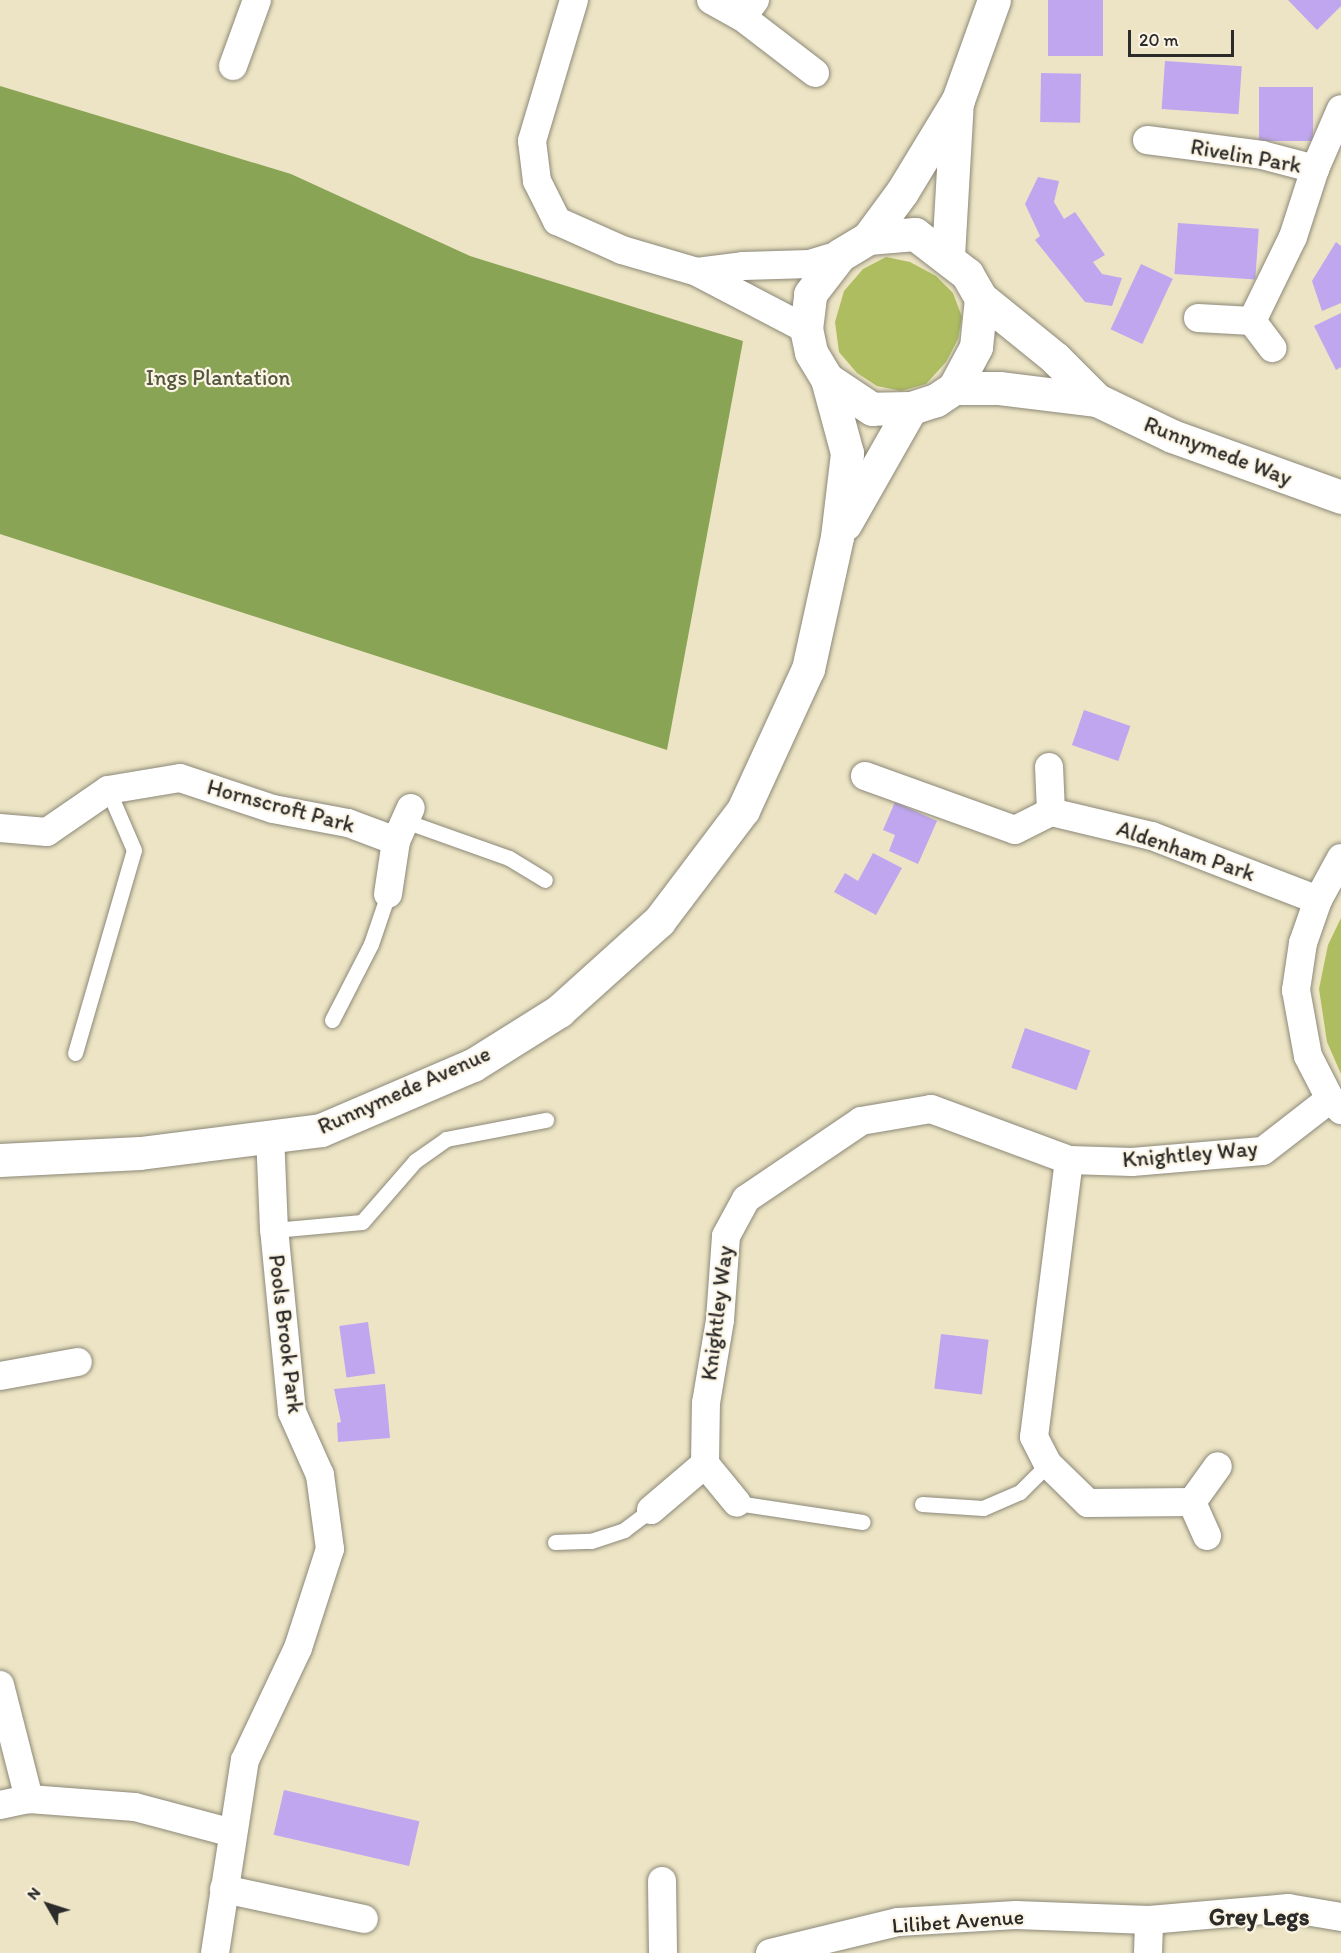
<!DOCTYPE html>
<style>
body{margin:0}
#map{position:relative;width:1341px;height:1953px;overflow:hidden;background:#ece4c4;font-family:Itim,sans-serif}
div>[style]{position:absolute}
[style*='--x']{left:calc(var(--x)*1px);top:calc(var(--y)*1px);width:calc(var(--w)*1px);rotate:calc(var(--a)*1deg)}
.green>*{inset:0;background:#adbd60}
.forest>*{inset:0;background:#8aa456}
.building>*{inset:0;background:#bfa6ef;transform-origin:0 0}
.roads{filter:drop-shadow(0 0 2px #8c8878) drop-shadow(0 0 2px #8c8878)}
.service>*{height:15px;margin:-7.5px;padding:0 7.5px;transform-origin:7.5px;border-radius:7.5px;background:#fff}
.minor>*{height:28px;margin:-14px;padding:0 14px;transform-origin:14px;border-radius:14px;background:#fff}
.tertiary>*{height:33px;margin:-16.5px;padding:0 16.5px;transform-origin:16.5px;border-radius:16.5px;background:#fff}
span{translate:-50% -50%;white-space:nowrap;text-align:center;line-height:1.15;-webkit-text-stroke:4.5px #fcf5e5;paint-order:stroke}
.street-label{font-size:22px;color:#2b2b2b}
.park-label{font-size:22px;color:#52573b}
.neighbourhood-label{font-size:24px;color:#2b2b2b;font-weight:700}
.north{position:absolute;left:18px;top:1875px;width:60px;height:60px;-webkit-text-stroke:4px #fcf5e5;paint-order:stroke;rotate:309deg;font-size:16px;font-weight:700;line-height:24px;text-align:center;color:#2b2b2b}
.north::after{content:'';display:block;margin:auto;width:21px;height:27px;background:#2b2b2b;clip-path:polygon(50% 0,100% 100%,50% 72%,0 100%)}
.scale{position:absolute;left:1128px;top:30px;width:106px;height:27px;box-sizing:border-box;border:3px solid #2b2b2b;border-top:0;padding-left:8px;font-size:18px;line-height:21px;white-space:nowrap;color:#2b2b2b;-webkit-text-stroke:4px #fcf5e5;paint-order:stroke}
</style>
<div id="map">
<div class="green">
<div style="clip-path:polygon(886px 257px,910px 262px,936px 276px,953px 293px,962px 317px,958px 339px,946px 362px,926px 384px,901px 391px,877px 386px,857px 373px,839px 352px,835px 322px,844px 291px,863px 269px)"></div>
<div style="clip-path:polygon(1341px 918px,1341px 1074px,1327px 1042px,1319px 989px,1328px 945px)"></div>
</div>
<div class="forest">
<div style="clip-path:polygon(0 86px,291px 174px,470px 256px,743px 341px,667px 750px,0 534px)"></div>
</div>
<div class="building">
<div style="left:1048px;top:0;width:55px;height:56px"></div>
<div style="clip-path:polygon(1288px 0,1341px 0,1341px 6px,1317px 30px)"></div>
<div style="left:1165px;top:61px;width:77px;height:48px;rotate:4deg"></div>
<div style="left:1041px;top:73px;width:40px;height:49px;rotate:1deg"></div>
<div style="left:1259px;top:87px;width:54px;height:54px"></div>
<div style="clip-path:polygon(1038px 177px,1059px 181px,1054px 202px,1064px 219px,1075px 212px,1105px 255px,1093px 262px,1102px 274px,1122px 278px,1112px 306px,1085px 302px,1035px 240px,1040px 236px,1025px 204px)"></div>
<div style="left:1178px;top:223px;width:81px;height:51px;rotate:4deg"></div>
<div style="clip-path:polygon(1336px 242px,1341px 246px,1341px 303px,1322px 311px,1312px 281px)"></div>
<div style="left:1141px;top:264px;width:35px;height:72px;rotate:25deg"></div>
<div style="clip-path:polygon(1341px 313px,1341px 367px,1336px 370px,1314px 326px)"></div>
<div style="left:1084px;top:710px;width:49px;height:37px;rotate:19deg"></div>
<div style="clip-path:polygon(895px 802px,937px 821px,918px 864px,889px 851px,895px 835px,883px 830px)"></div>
<div style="clip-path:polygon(873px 853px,902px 868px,876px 915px,834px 892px,845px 873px,858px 881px)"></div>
<div style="left:1025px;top:1028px;width:69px;height:42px;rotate:19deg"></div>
<div style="left:368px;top:1322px;width:52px;height:29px;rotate:82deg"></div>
<div style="left:941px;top:1334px;width:48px;height:55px;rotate:7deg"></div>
<div style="clip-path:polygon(385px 1384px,390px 1438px,338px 1442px,337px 1423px,341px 1422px,334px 1389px)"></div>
<div style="left:284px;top:1790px;width:139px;height:46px;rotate:13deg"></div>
</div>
<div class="roads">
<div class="service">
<div style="--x:405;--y:821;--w:110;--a:19.6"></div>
<div style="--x:509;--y:858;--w:42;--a:31.4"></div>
<div style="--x:332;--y:1020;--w:85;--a:-62.8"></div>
<div style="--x:371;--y:944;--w:53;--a:-71.2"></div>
<div style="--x:75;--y:1053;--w:211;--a:-73.8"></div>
<div style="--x:134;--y:850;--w:65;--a:-113.4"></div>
<div style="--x:274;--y:1230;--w:88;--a:-5.2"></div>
<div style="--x:362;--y:1222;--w:81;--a:-49"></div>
<div style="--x:415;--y:1161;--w:38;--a:-35"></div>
<div style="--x:446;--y:1139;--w:102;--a:-10.8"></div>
<div style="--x:737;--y:1503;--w:127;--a:8.6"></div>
<div style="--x:922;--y:1504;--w:61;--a:3.8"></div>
<div style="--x:983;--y:1508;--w:40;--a:-23.4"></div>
<div style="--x:1020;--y:1492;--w:40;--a:-45"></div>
<div style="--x:555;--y:1542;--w:36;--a:-2"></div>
<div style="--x:591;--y:1541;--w:35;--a:-18"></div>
<div style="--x:624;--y:1530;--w:34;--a:-37"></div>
</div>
<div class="minor">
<div style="--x:574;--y:0;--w:147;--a:106.6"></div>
<div style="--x:532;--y:141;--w:40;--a:82.9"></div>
<div style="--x:537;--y:181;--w:45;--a:63.4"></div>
<div style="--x:557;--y:221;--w:71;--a:24"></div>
<div style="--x:622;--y:250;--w:78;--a:16.3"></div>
<div style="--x:697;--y:272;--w:123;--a:27.6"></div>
<div style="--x:711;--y:0;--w:35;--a:29"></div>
<div style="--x:755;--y:0;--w:21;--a:127"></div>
<div style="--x:742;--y:17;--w:92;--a:37.5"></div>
<div style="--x:233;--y:66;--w:70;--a:-70"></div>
<div style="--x:1147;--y:140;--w:116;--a:7.4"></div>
<div style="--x:1262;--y:155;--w:55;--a:14.8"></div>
<div style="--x:1315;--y:169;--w:65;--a:-66.6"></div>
<div style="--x:697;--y:272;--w:46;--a:-7.4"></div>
<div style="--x:743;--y:266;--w:67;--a:-1.7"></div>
<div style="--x:810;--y:264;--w:31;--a:-17"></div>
<div style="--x:1198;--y:318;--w:54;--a:3.2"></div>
<div style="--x:1252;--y:321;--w:34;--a:53"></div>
<div style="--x:1252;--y:321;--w:93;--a:-64"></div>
<div style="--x:1293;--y:237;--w:71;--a:-72.1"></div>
<div style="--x:865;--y:776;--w:159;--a:19.8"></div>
<div style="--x:1015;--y:830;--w:40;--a:-26.6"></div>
<div style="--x:1051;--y:812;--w:45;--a:-92.5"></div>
<div style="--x:1051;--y:812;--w:104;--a:13.4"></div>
<div style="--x:1152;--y:836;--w:178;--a:21.1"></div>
<div style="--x:0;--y:828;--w:47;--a:4.9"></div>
<div style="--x:47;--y:832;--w:74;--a:-34.5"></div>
<div style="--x:108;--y:790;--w:73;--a:-9.5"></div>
<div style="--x:180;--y:778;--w:98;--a:18.4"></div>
<div style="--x:273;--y:809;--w:76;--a:10.6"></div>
<div style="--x:348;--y:823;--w:51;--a:20.6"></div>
<div style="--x:1341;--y:858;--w:48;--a:118.7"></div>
<div style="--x:1318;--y:900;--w:46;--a:109.2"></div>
<div style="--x:1303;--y:943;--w:48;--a:98.5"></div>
<div style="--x:1296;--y:990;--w:67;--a:79.7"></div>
<div style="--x:1308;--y:1056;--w:48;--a:62.9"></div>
<div style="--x:1330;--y:1099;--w:16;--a:45"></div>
<div style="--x:388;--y:894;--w:54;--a:-81.4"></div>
<div style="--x:396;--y:841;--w:36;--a:-66"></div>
<div style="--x:1069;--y:1160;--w:279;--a:97.2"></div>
<div style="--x:1034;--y:1437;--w:30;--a:63"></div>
<div style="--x:1048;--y:1464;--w:56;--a:44.3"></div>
<div style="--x:1088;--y:1503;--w:104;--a:-0.6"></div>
<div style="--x:0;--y:1376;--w:79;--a:-10.2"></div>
<div style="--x:705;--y:1464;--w:61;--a:-89.1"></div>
<div style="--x:706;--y:1403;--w:84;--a:-80.4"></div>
<div style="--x:720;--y:1320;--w:84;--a:-85.9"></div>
<div style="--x:726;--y:1236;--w:42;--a:-61.6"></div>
<div style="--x:746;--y:1199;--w:139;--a:-34.1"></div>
<div style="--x:861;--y:1121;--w:71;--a:-9.7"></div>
<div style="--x:931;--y:1109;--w:147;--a:20.3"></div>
<div style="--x:1069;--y:1160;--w:63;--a:1.8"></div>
<div style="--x:1132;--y:1162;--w:131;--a:-4.8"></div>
<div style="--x:1263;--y:1151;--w:85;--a:-37.8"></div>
<div style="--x:651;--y:1510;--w:71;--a:-40.4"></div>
<div style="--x:705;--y:1464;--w:50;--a:50.6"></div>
<div style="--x:1207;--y:1536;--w:37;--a:-114"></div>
<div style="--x:1192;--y:1502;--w:44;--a:-54.2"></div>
<div style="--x:0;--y:1685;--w:118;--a:75.7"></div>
<div style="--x:29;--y:1799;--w:106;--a:4.3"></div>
<div style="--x:135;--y:1807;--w:101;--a:14.9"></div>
<div style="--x:0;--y:1805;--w:30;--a:-12"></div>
<div style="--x:662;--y:1881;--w:72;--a:89.2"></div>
<div style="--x:224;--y:1889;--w:143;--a:12.1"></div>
<div style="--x:215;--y:1953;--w:195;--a:-81.2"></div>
<div style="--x:245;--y:1760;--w:124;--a:-64.7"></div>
<div style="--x:298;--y:1648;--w:104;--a:-72.1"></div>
<div style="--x:330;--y:1549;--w:75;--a:-97.7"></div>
<div style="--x:320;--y:1475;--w:69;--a:-114"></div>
<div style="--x:292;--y:1412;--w:183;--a:-95.6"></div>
<div style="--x:274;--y:1230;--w:94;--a:-92.4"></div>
<div style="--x:770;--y:1953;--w:132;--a:-13.6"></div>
<div style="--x:898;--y:1922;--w:118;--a:-3.4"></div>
<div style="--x:1016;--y:1915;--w:133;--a:2.2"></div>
<div style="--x:1149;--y:1920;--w:140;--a:-4.9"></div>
<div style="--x:1288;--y:1908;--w:54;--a:9.6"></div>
<div style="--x:1148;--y:1953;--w:33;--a:-88"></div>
</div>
<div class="tertiary">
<div style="--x:915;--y:234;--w:66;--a:37.6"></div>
<div style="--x:967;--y:274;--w:28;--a:60"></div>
<div style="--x:981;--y:298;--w:49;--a:95.8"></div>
<div style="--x:976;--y:347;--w:47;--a:118.2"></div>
<div style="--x:954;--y:388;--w:22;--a:146"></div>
<div style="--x:936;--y:400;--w:26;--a:162"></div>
<div style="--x:911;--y:408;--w:39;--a:179"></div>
<div style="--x:872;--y:409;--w:54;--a:-146.3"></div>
<div style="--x:827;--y:379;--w:31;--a:-121"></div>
<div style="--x:811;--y:352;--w:24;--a:-102"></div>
<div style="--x:806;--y:329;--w:35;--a:-83"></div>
<div style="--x:810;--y:294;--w:49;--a:-52.4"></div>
<div style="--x:840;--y:255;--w:33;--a:-31"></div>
<div style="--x:868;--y:238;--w:47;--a:-4.9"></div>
<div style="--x:868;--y:238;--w:57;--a:-53.5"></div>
<div style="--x:902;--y:192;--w:108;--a:-58.7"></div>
<div style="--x:958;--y:100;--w:106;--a:-70.2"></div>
<div style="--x:948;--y:256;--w:154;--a:-86.7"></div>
<div style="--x:981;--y:298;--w:95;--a:39"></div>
<div style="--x:1055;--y:358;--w:59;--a:45"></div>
<div style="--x:954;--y:388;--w:45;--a:0"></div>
<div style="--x:999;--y:388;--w:99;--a:7"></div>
<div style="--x:1097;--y:400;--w:83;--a:25.6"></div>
<div style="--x:1172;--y:436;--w:180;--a:19.8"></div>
<div style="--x:845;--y:524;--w:133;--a:-60.4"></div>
<div style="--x:0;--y:1160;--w:140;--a:-2.9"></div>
<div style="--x:140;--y:1153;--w:182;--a:-7.2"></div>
<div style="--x:321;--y:1130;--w:165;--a:-23.2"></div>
<div style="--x:473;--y:1065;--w:102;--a:-32.1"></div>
<div style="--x:559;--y:1011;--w:135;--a:-42"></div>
<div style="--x:659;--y:921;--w:139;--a:-52.9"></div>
<div style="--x:743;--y:810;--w:155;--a:-65.3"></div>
<div style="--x:808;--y:669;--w:135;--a:-77.6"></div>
<div style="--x:837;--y:537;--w:85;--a:-83.2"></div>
<div style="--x:847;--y:453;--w:77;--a:-105.1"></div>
</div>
</div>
<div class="street-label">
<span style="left:1246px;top:156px;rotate:10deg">Rivelin Park</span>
<span style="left:1218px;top:451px;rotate:21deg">Runnymede Way</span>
<span style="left:281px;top:806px;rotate:15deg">Hornscroft Park</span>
<span style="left:1186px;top:851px;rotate:19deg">Aldenham Park</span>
<span style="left:404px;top:1090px;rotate:-24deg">Runnymede Avenue</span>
<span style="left:1190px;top:1154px;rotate:-5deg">Knightley Way</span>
<span style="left:717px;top:1313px;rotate:-83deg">Knightley Way</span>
<span style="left:286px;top:1334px;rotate:83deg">Pools Brook Park</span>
<span style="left:958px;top:1921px;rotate:-4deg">Lilibet Avenue</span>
</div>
<div class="park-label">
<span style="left:218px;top:378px">Ings Plantation</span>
</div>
<div class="neighbourhood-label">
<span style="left:1259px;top:1917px">Grey Legs</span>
</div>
<div class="north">N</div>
<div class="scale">20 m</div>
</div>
